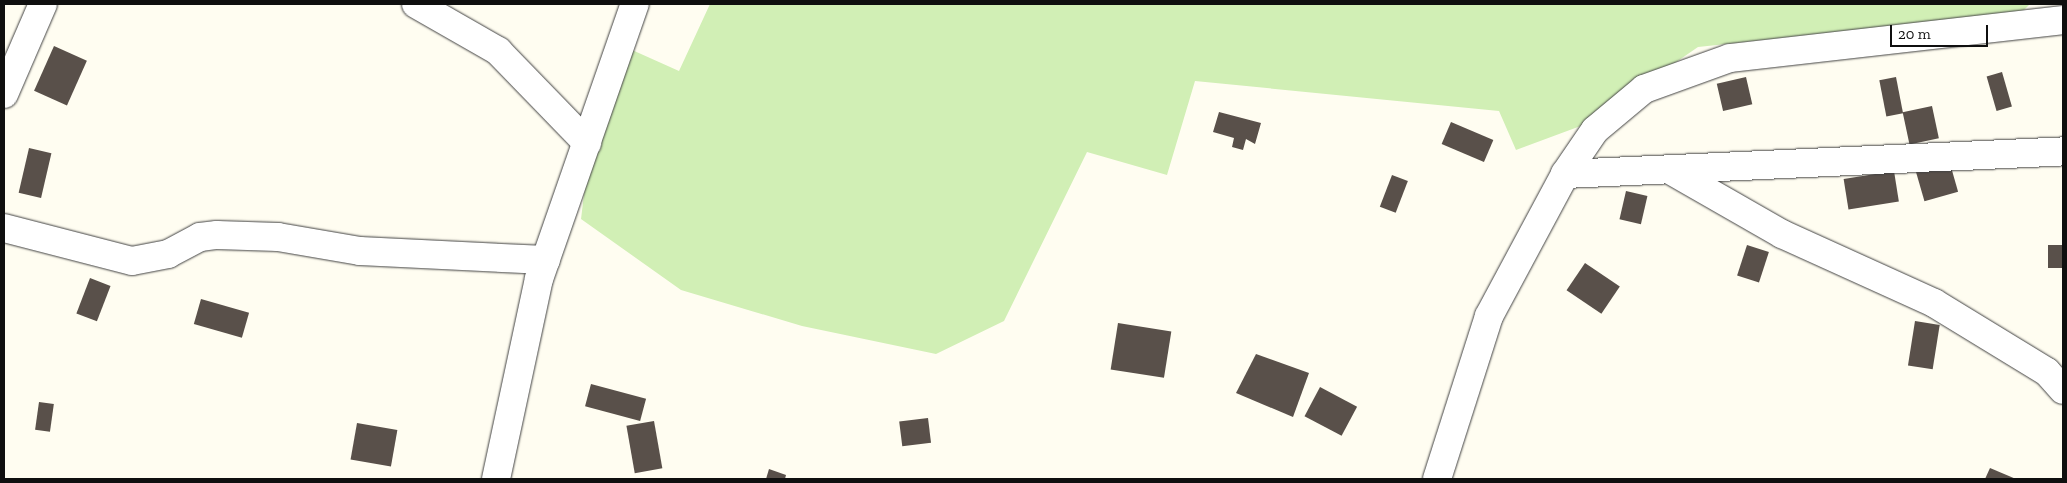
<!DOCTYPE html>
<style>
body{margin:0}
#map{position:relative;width:2067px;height:483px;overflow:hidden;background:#fffdf1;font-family:"Zilla Slab",serif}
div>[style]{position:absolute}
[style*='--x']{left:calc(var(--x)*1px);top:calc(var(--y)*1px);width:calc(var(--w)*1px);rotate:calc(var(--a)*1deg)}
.green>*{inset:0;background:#d1efb5}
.building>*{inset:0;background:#59504a;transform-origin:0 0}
.roads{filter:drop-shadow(0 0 1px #424242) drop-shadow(0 0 1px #424242)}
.minor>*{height:28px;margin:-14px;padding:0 14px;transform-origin:14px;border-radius:14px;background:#fff}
span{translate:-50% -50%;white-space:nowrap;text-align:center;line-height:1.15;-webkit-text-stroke:5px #fff;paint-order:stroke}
.frame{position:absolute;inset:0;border:5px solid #0f0f0f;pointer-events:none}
.scale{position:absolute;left:1890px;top:25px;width:98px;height:22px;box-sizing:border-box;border:2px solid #0f0f0f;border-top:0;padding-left:6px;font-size:15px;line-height:18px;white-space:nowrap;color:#0f0f0f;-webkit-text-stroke:4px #fff;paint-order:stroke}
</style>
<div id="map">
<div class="green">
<div style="clip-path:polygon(710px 4px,2030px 4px,2022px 12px,1698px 47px,1586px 124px,1516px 150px,1499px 111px,1195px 81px,1167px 175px,1087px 152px,1004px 321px,936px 354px,802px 326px,681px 290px,581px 219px,600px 64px,612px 41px,679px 71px)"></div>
</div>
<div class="building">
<div style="left:54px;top:46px;width:36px;height:49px;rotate:24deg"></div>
<div style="left:2002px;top:72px;width:36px;height:16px;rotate:74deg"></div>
<div style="left:1746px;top:77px;width:28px;height:30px;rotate:77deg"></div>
<div style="left:1896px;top:77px;width:37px;height:17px;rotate:79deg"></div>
<div style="left:1932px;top:106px;width:33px;height:30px;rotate:78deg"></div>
<div style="clip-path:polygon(1219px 112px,1261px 123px,1255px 144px,1246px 139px,1243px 150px,1232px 147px,1234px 138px,1213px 132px)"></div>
<div style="left:1451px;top:122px;width:46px;height:24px;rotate:23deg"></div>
<div style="left:29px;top:148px;width:23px;height:46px;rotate:13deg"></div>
<div style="left:1949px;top:160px;width:33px;height:35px;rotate:74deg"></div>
<div style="left:1894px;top:171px;width:31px;height:51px;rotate:81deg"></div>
<div style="left:1392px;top:175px;width:17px;height:34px;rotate:21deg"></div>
<div style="left:1626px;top:191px;width:22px;height:29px;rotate:13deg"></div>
<div style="left:1747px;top:245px;width:23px;height:32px;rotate:18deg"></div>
<div style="left:2063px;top:245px;width:23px;height:15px;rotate:90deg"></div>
<div style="left:1585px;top:263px;width:42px;height:33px;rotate:34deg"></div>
<div style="left:90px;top:278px;width:22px;height:38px;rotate:21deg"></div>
<div style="left:201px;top:299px;width:50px;height:26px;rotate:16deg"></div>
<div style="left:1915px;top:321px;width:25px;height:45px;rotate:9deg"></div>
<div style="left:1118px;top:323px;width:54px;height:47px;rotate:9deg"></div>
<div style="clip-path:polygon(1256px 354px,1309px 373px,1293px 417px,1236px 393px)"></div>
<div style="left:591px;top:384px;width:57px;height:23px;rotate:15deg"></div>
<div style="left:1320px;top:387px;width:42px;height:33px;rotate:28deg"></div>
<div style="left:39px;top:402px;width:15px;height:28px;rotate:8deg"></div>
<div style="left:928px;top:418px;width:25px;height:29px;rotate:83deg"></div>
<div style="left:654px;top:421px;width:48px;height:28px;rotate:80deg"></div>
<div style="left:357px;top:423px;width:41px;height:37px;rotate:10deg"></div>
<div style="clip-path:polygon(1990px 468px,2016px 479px,1985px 479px)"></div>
<div style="clip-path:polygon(769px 469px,786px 475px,785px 479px,766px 479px)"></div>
</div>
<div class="roads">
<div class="minor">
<div style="--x:416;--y:4;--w:95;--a:29.8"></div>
<div style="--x:498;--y:51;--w:128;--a:45.9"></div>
<div style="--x:4;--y:94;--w:98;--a:-66.6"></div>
<div style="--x:1672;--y:171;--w:127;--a:29.8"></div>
<div style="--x:1782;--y:234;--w:167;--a:24.4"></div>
<div style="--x:1934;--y:303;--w:132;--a:31.4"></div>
<div style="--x:2047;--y:372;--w:24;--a:48"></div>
<div style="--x:1565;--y:174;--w:53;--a:-55.7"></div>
<div style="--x:1595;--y:130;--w:64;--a:-39.9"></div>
<div style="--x:1644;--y:89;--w:91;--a:-19.8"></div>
<div style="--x:1730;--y:58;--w:335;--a:-6.5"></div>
<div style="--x:4;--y:228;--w:132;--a:14.5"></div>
<div style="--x:132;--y:261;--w:37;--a:-11"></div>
<div style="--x:168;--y:254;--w:36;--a:-28"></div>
<div style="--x:200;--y:237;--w:17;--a:-7"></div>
<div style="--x:217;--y:235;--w:61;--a:1.9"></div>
<div style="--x:278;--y:237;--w:83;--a:9.7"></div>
<div style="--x:360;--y:251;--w:186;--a:2.8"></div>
<div style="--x:496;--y:479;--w:205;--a:-77.9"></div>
<div style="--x:539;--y:279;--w:291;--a:-70.8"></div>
<div style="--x:1437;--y:479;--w:171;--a:-72.3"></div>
<div style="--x:1489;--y:316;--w:161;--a:-61.8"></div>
<div style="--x:1565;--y:174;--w:499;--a:-2.6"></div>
</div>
</div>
<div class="frame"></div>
<div class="scale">20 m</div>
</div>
